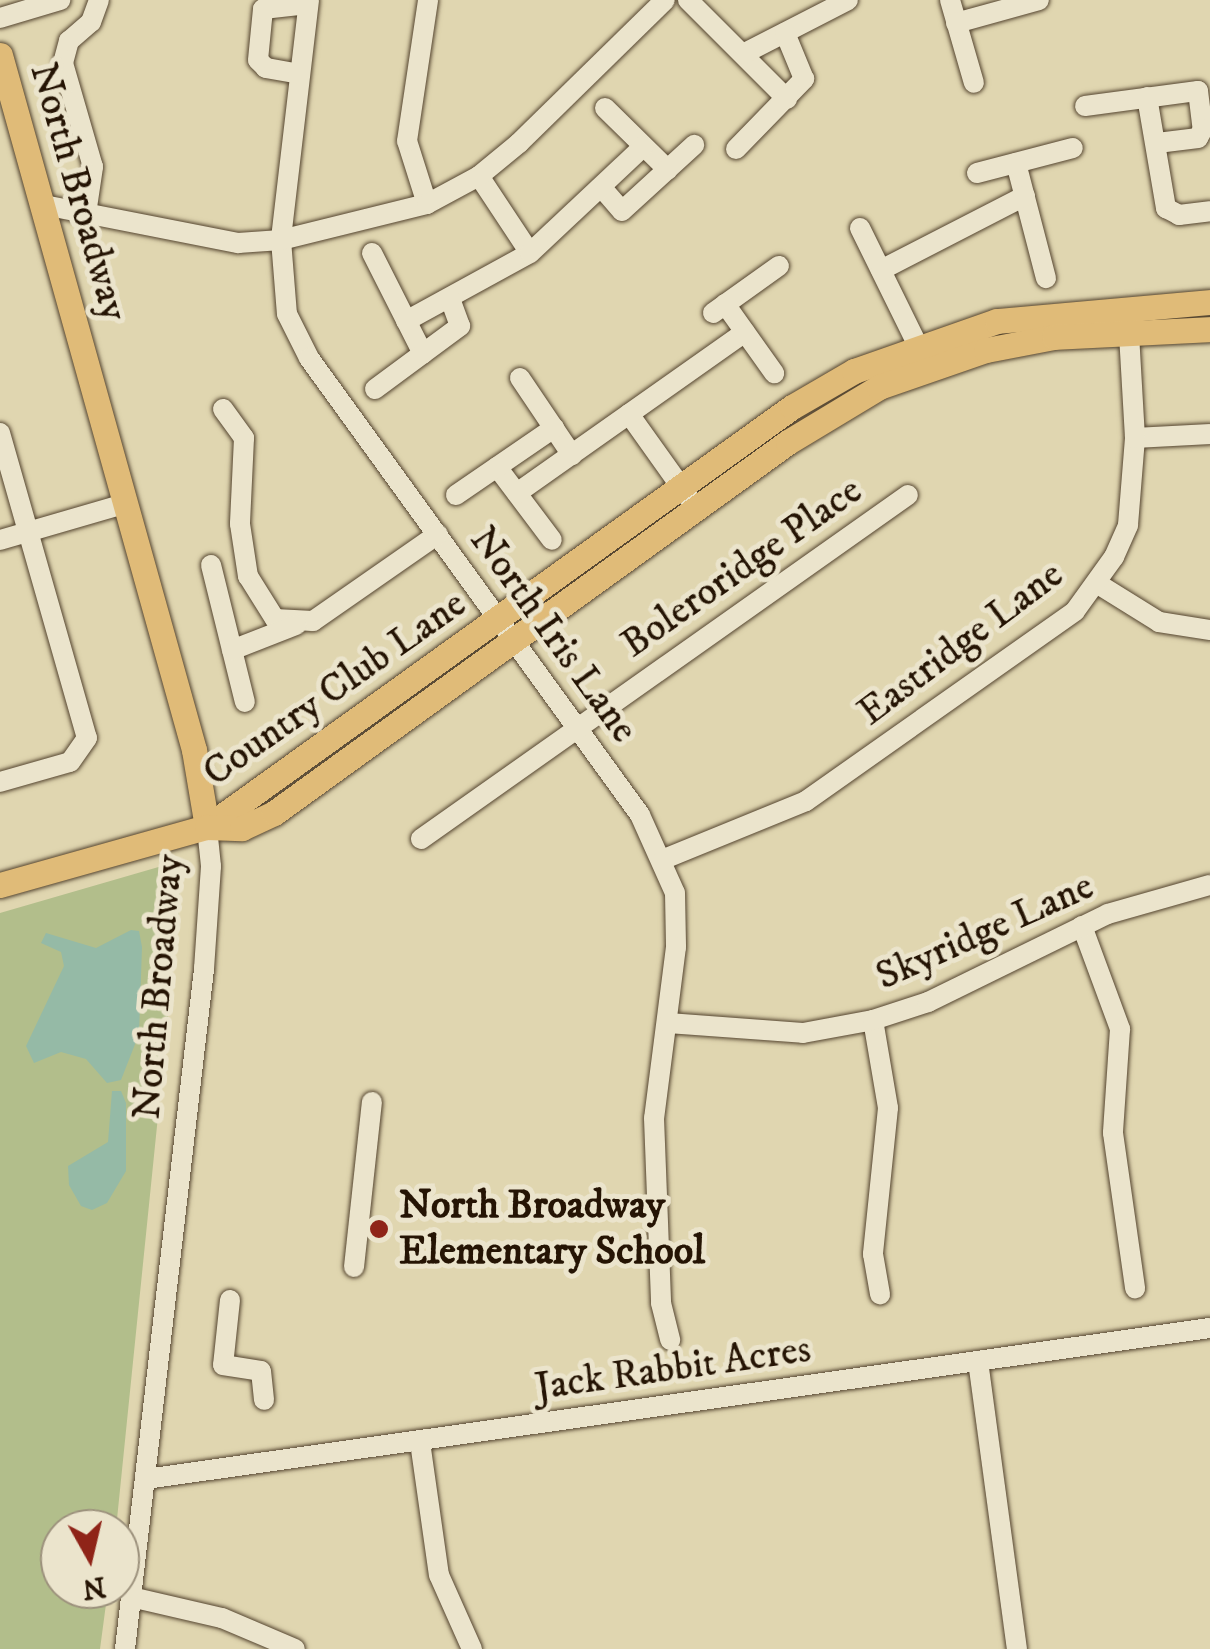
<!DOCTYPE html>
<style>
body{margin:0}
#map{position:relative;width:1210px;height:1649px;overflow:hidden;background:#e0d6b0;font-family:"IM FELL DW Pica",serif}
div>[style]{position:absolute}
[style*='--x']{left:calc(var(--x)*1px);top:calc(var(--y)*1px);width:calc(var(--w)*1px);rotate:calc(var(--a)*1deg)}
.green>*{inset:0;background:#b2be8b}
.water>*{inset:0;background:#95baa6}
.roads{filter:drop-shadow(0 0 2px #54442f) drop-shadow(0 0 2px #54442f)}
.minor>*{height:20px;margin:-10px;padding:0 10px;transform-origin:10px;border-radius:10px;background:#ebe4cc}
.major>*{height:25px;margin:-12.5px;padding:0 12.5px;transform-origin:12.5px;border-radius:12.5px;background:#e0bb78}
.dots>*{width:28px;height:28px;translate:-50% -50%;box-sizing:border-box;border:5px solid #ebe4cc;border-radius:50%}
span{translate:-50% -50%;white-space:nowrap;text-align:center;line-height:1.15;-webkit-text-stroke:10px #ebe4cc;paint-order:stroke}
.street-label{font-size:40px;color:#251404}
.poi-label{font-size:40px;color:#251404;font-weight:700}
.left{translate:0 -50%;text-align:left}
.north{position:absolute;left:40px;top:1509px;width:100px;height:100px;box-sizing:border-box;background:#ebe4cc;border:2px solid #9c917c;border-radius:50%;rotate:172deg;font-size:28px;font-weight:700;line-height:40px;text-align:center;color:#251404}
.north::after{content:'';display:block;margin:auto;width:35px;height:45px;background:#8f2418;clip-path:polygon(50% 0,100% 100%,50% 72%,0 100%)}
</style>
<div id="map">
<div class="green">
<div style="clip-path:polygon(162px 866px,178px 876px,180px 900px,116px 1529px,60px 1529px,60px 1589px,108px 1589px,100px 1649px,0 1649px,0 913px)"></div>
</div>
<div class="water">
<div style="clip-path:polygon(131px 930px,139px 931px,142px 947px,139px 1034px,121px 1080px,107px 1083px,86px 1059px,61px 1052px,34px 1063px,26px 1046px,64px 966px,61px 952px,41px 943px,46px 933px,96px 948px)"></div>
<div style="clip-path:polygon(112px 1091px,121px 1091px,126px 1103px,126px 1171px,107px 1203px,92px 1210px,81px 1206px,69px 1185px,68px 1166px,108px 1142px)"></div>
</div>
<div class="roads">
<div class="minor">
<div style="--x:309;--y:0;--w:242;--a:96.7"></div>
<div style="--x:281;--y:240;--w:74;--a:85.4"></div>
<div style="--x:287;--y:314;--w:49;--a:63.4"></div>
<div style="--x:309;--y:358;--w:564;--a:54.08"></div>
<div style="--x:640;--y:815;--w:85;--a:65.8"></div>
<div style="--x:675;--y:893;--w:54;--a:88.9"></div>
<div style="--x:676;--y:947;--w:172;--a:97.3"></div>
<div style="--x:654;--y:1118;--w:185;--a:87.8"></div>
<div style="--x:661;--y:1303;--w:38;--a:76"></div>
<div style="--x:688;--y:0;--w:140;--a:45"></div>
<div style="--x:950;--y:0;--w:86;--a:73.9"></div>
<div style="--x:0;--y:18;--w:63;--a:-16.7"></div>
<div style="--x:956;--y:23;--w:86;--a:-15.5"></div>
<div style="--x:743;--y:54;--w:118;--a:-27.2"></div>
<div style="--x:300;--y:74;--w:35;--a:-170"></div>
<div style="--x:266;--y:68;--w:11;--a:-135"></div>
<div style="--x:258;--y:60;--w:51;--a:-84.4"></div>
<div style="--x:263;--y:9;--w:45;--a:-6.3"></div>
<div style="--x:1147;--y:97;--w:113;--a:80.3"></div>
<div style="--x:1166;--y:208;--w:15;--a:28"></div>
<div style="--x:1179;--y:215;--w:31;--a:-7"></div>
<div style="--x:1085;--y:106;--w:114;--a:-7.6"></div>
<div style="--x:1198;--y:91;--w:38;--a:83"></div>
<div style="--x:1203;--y:129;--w:10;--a:119"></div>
<div style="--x:1198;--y:138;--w:41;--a:173"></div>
<div style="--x:605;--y:108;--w:88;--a:44.5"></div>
<div style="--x:736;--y:149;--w:98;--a:-45.8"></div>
<div style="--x:804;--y:79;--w:50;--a:-112.4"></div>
<div style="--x:1016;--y:163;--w:119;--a:75.4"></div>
<div style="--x:977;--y:173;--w:99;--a:-14.6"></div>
<div style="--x:479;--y:176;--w:92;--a:56.5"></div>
<div style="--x:602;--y:188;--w:30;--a:49"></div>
<div style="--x:622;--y:211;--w:98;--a:-42.5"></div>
<div style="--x:427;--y:204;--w:66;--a:-107.6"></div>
<div style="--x:407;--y:141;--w:143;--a:-81.5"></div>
<div style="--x:44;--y:205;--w:198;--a:11.1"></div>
<div style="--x:238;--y:243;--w:43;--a:-4"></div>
<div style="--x:281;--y:240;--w:150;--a:-13.9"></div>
<div style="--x:427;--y:204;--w:59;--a:-28.3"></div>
<div style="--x:479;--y:176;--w:52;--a:-39.5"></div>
<div style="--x:519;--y:143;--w:204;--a:-44.4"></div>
<div style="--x:86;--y:214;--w:48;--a:-81.5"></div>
<div style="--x:93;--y:167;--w:108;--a:-106.1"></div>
<div style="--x:63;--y:63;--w:23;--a:-75"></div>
<div style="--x:69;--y:41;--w:29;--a:-41"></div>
<div style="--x:91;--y:22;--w:23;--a:-70"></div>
<div style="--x:860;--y:228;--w:147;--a:63.8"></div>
<div style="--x:372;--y:253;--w:113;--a:63.2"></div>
<div style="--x:881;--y:270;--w:162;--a:-27.2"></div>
<div style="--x:725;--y:304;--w:85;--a:54.6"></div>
<div style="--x:713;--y:313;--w:81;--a:-35.5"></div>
<div style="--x:406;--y:321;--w:141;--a:-28.7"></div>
<div style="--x:530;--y:253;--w:155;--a:-43.2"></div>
<div style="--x:520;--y:378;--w:93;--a:56"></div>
<div style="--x:375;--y:389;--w:106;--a:-36.5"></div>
<div style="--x:460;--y:326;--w:30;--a:-110"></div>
<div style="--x:223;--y:409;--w:36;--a:54"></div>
<div style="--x:244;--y:438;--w:86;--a:92.7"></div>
<div style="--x:240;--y:524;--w:53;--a:81.3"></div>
<div style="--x:248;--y:576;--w:51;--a:57.9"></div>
<div style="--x:275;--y:619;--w:38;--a:3"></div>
<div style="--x:313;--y:621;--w:152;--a:-34.8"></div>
<div style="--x:629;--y:414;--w:103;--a:54.5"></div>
<div style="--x:0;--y:433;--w:317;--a:74.1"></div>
<div style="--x:87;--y:738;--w:29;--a:125"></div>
<div style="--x:70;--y:762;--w:73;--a:164.1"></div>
<div style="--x:1135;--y:438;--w:75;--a:-3.1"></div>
<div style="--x:497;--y:467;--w:91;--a:53"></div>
<div style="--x:517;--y:493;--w:279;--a:-35.2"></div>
<div style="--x:456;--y:495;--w:119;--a:-34.4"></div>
<div style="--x:0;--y:540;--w:129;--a:-16.2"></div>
<div style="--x:211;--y:565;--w:141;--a:76.1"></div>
<div style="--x:1098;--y:584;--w:72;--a:31.9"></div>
<div style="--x:1159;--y:622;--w:52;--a:8.9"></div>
<div style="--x:232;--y:650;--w:69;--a:-21.3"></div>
<div style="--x:421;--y:839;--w:596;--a:-35.24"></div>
<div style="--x:664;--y:859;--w:153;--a:-22.2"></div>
<div style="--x:806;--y:801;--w:329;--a:-35.2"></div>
<div style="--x:1075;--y:611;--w:67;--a:-54.2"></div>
<div style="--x:1114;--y:557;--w:35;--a:-66"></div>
<div style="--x:1128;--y:525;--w:87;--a:-85.4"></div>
<div style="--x:1135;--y:438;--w:120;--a:-93.3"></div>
<div style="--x:1082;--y:926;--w:110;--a:69.7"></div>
<div style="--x:1120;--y:1029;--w:104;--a:93.9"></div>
<div style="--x:1113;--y:1133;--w:157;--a:81.9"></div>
<div style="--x:873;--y:1020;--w:89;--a:80.3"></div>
<div style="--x:888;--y:1108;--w:147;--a:95.9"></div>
<div style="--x:873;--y:1254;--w:41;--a:80.1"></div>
<div style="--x:668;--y:1023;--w:135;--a:4.2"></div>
<div style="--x:803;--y:1033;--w:71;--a:-10.5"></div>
<div style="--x:873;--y:1020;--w:58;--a:-18.1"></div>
<div style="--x:928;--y:1002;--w:200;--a:-26.1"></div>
<div style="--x:1108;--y:914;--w:106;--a:-15.9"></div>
<div style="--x:354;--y:1267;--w:166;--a:-83.8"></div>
<div style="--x:230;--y:1300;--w:65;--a:96.1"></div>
<div style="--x:223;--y:1365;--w:38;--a:9"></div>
<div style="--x:261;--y:1371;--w:29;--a:84"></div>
<div style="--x:978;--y:1361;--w:291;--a:82.3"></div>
<div style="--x:420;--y:1442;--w:134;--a:81.9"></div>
<div style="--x:439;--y:1575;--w:81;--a:66"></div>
<div style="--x:146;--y:1479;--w:1075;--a:-8.08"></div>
<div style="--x:131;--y:1597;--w:93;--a:13"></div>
<div style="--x:222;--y:1618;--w:79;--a:23"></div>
<div style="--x:125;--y:1649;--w:685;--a:-83.37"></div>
<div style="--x:204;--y:969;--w:103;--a:-86.1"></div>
<div style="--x:211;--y:866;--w:39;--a:-96"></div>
</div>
<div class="major">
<div style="--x:0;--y:55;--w:722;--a:74.4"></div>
<div style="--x:194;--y:750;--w:78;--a:80.4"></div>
<div style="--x:207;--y:827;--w:720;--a:-35.68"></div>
<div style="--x:792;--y:407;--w:72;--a:-30.1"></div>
<div style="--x:854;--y:371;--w:151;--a:-19.3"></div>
<div style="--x:997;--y:321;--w:214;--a:-5.1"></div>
<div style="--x:0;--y:885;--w:215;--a:-15.7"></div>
<div style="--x:207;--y:827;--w:35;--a:2"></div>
<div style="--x:242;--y:828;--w:35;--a:-25"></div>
<div style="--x:274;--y:813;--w:634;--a:-35.82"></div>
<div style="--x:788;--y:442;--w:106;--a:-31.1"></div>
<div style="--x:879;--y:387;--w:113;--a:-19.1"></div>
<div style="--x:986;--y:350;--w:69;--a:-10.8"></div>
<div style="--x:1054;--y:337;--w:156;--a:-2.9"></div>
</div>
</div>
<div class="dots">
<div style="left:379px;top:1229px;background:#8f2418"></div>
</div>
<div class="street-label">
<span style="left:78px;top:192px;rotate:74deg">North Broadway</span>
<span style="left:742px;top:568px;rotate:-35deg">Boleroridge Place</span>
<span style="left:553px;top:635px;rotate:54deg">North Iris Lane</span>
<span style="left:961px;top:644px;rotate:-37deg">Eastridge Lane</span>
<span style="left:335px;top:689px;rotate:-35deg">Country Club Lane</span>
<span style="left:985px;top:932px;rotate:-24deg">Skyridge Lane</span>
<span style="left:159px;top:987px;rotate:-85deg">North Broadway</span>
<span style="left:673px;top:1369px;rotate:-8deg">Jack Rabbit Acres</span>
</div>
<div class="poi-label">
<span class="left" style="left:399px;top:1229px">North Broadway<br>Elementary School</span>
</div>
<div class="north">N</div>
</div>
